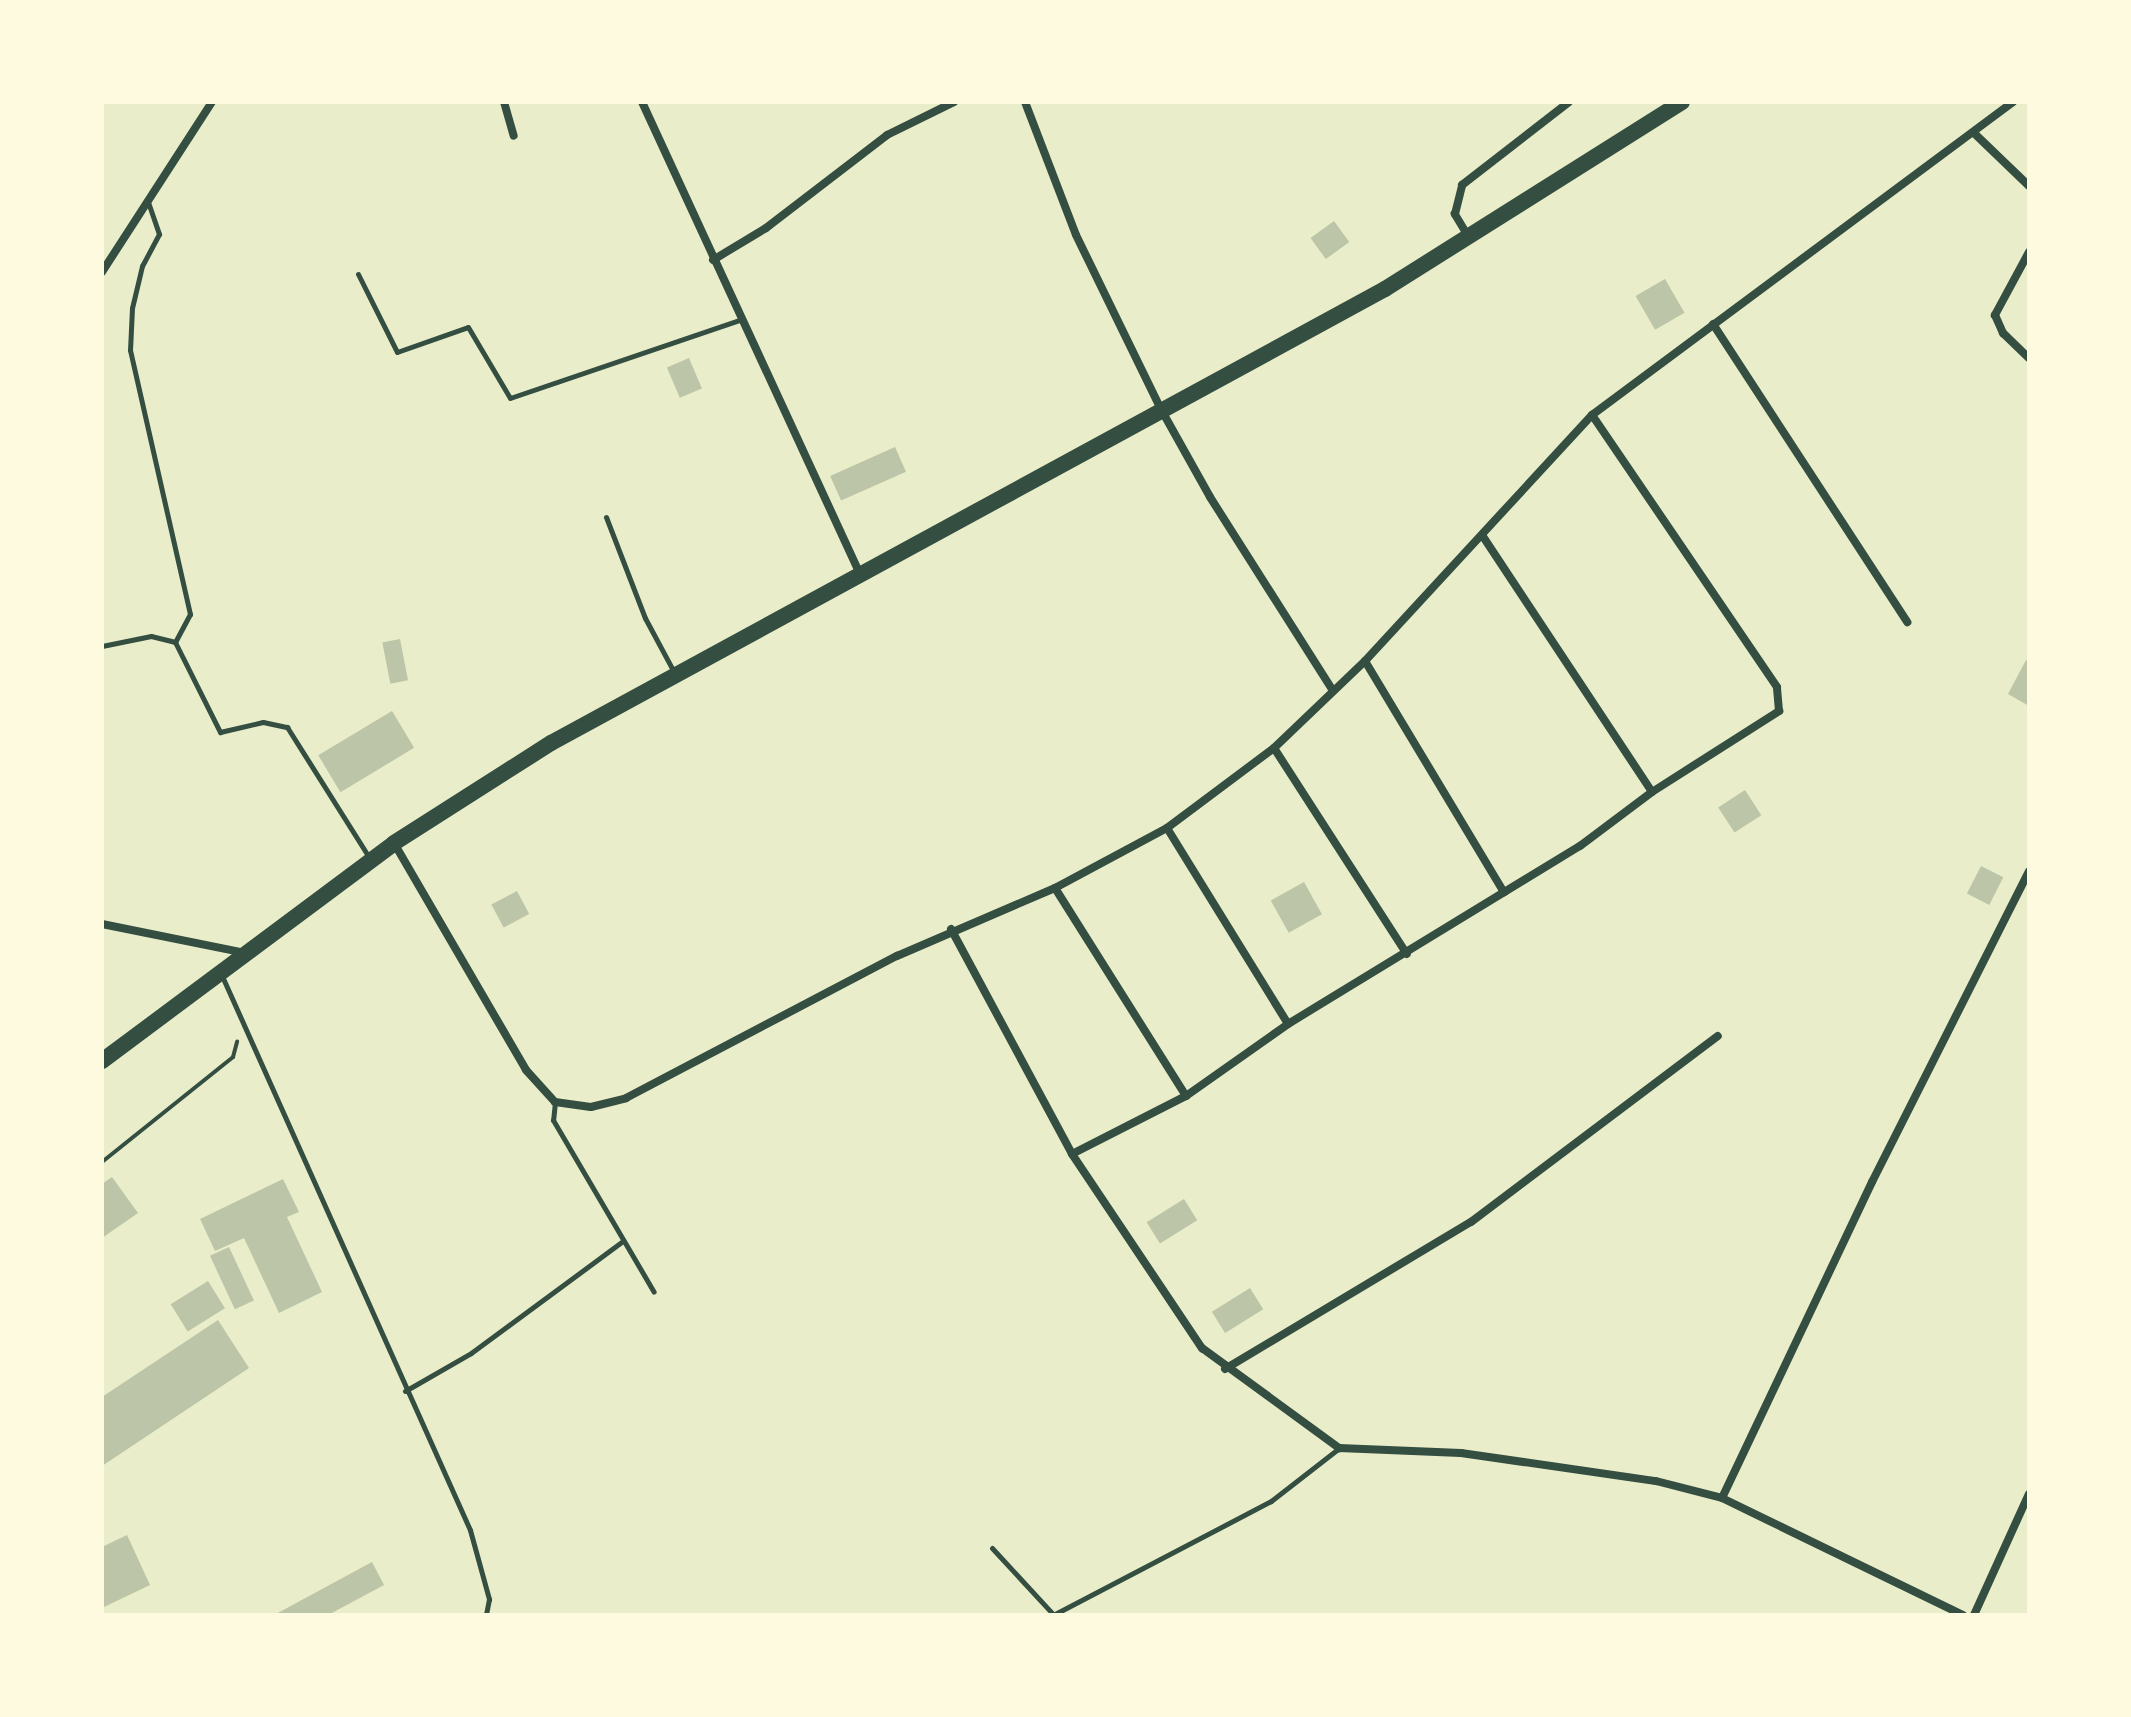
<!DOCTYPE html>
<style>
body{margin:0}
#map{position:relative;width:2131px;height:1717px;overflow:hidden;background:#e9edc9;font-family:Mulish,sans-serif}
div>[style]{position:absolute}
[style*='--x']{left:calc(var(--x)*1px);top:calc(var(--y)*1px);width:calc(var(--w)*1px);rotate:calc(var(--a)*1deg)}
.building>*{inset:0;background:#bcc5a7;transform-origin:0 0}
.path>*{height:4px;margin:-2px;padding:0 2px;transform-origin:2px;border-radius:2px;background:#344e41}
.service>*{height:5px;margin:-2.5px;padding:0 2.5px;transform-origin:2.5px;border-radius:2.5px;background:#344e41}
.minor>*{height:8px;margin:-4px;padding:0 4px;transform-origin:4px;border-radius:4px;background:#344e41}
.trunk>*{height:16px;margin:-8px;padding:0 8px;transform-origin:8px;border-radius:8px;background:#344e41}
span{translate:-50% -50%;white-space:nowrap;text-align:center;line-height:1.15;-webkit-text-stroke:6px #fefae0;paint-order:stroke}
.frame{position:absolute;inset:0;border:104px solid #fefae0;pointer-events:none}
</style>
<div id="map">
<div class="building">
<div style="left:1334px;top:221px;width:26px;height:29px;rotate:54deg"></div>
<div style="left:1665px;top:279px;width:39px;height:34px;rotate:60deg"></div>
<div style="left:689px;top:358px;width:33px;height:24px;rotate:67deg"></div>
<div style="left:895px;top:447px;width:27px;height:71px;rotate:66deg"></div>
<div style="left:400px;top:639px;width:42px;height:18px;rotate:79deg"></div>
<div style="clip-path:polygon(2026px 660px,2029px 661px,2029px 706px,2008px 694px)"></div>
<div style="left:392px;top:711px;width:43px;height:86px;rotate:59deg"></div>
<div style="left:1745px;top:790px;width:30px;height:32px;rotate:57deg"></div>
<div style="left:1981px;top:866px;width:25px;height:31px;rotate:27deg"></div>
<div style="left:1304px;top:882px;width:37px;height:38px;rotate:61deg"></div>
<div style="left:517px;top:891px;width:26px;height:29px;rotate:62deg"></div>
<div style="clip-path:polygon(112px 1177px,138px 1213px,102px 1238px,102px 1184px)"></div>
<div style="clip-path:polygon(283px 1179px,299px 1212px,287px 1217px,322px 1292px,279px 1313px,244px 1238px,215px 1251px,200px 1219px)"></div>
<div style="left:1184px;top:1199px;width:25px;height:44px;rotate:58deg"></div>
<div style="left:229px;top:1247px;width:59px;height:21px;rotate:65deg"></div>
<div style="left:208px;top:1281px;width:32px;height:44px;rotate:58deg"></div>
<div style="left:1250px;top:1288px;width:25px;height:45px;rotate:58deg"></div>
<div style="clip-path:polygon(218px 1320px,249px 1368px,102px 1466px,102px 1397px)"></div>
<div style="clip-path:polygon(127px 1535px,150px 1585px,102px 1608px,102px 1547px)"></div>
<div style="clip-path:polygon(372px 1562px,384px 1585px,328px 1615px,274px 1615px)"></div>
</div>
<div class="path">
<div style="--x:102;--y:1162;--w:168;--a:-38.7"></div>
<div style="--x:233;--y:1057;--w:16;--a:-75"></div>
</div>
<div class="service">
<div style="--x:148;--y:202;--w:34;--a:71"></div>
<div style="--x:159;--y:234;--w:36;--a:118"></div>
<div style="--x:142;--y:266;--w:43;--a:103.4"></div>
<div style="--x:132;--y:308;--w:42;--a:92.7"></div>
<div style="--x:130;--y:350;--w:271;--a:77.2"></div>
<div style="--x:190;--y:614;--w:32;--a:118"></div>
<div style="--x:358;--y:274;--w:87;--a:63.4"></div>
<div style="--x:397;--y:352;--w:75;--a:-19.4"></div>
<div style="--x:468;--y:327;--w:82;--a:59.4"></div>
<div style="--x:510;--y:398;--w:245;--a:-18.8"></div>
<div style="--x:606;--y:517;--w:108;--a:68.9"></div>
<div style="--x:645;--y:618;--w:64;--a:61.8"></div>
<div style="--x:102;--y:646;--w:50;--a:-11.5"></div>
<div style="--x:151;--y:636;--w:25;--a:14"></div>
<div style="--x:175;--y:642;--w:101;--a:63.4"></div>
<div style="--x:220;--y:732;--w:44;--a:-13.1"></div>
<div style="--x:263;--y:722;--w:25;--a:12"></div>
<div style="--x:287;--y:727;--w:156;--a:57.8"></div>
<div style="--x:222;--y:976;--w:607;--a:65.88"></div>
<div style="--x:470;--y:1530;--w:72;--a:74.6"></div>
<div style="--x:489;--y:1599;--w:16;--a:101"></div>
<div style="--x:555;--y:1102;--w:18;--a:96"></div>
<div style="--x:553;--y:1120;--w:199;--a:59.6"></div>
<div style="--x:405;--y:1391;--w:76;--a:-29.9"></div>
<div style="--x:471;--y:1353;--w:189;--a:-36.4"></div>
<div style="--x:992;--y:1548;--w:90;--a:47.3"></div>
<div style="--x:1053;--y:1615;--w:246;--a:-27.6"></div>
<div style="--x:1271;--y:1501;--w:86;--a:-37.9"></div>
</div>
<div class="minor">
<div style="--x:504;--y:102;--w:35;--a:74"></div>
<div style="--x:642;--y:102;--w:520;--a:65.21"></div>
<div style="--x:1025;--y:102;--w:142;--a:69"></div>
<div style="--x:1076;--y:235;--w:196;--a:64"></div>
<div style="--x:1162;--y:411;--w:98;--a:60.8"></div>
<div style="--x:1210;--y:497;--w:227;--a:57.6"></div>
<div style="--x:1975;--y:134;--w:75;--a:43.9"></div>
<div style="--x:1468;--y:236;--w:26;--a:-121"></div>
<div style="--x:1455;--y:214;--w:30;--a:-76"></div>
<div style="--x:1462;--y:185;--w:135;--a:-37.8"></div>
<div style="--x:2029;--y:252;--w:72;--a:118.4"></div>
<div style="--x:1995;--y:315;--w:20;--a:66"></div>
<div style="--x:2003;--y:333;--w:36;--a:44"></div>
<div style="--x:713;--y:260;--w:62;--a:-31.1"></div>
<div style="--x:766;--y:228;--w:153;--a:-37.5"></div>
<div style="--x:887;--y:135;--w:75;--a:-26.2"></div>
<div style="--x:102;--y:272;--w:202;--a:-57.1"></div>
<div style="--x:1713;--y:324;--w:356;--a:56.9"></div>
<div style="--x:1482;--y:535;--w:308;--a:56.5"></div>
<div style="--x:1365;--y:661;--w:270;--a:59"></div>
<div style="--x:1274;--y:748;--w:245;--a:57.2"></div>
<div style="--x:1167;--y:828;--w:230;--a:58.3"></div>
<div style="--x:394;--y:843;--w:263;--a:59.8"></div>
<div style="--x:526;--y:1070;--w:43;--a:47.8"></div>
<div style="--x:555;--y:1102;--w:36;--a:8"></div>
<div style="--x:591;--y:1107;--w:36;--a:-14"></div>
<div style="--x:626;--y:1098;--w:306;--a:-27.7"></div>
<div style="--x:897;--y:956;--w:172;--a:-23.3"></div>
<div style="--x:1055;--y:888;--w:127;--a:-28.2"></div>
<div style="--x:1167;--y:828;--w:134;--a:-36.8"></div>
<div style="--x:1274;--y:748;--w:126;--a:-43.7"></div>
<div style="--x:1365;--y:661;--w:335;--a:-47.3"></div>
<div style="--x:1592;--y:415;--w:525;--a:-36.63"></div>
<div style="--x:1055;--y:888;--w:246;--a:57.8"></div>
<div style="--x:102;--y:924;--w:147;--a:11.4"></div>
<div style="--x:951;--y:929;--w:255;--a:61.7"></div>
<div style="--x:1072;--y:1154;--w:234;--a:56.2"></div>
<div style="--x:1202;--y:1348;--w:170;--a:36.1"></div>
<div style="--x:1339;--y:1448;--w:122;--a:2.3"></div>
<div style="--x:1461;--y:1453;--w:197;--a:8.2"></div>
<div style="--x:1656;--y:1481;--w:68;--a:14.4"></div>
<div style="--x:1722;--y:1498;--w:268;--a:25.9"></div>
<div style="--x:1072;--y:1154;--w:128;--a:-27"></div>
<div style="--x:1186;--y:1096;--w:125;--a:-35.2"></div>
<div style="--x:1288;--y:1024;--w:342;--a:-31.4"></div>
<div style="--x:1580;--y:846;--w:90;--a:-36.9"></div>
<div style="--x:1652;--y:792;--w:151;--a:-32.5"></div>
<div style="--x:1779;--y:711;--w:24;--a:-95"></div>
<div style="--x:1777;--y:687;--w:329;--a:-124.2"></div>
<div style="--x:1225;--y:1369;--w:287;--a:-30.9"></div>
<div style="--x:1471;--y:1222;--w:309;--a:-37"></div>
<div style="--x:1722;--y:1498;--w:350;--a:-64.6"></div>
<div style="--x:1872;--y:1182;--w:348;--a:-63.2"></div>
<div style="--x:1974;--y:1615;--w:133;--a:-65.6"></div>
</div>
<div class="trunk">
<div style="--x:102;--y:1061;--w:364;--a:-36.7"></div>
<div style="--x:394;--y:843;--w:186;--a:-32.5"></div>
<div style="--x:551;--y:743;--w:950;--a:-28.56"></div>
<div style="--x:1385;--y:289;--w:351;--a:-32.2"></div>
</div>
<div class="frame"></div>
</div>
